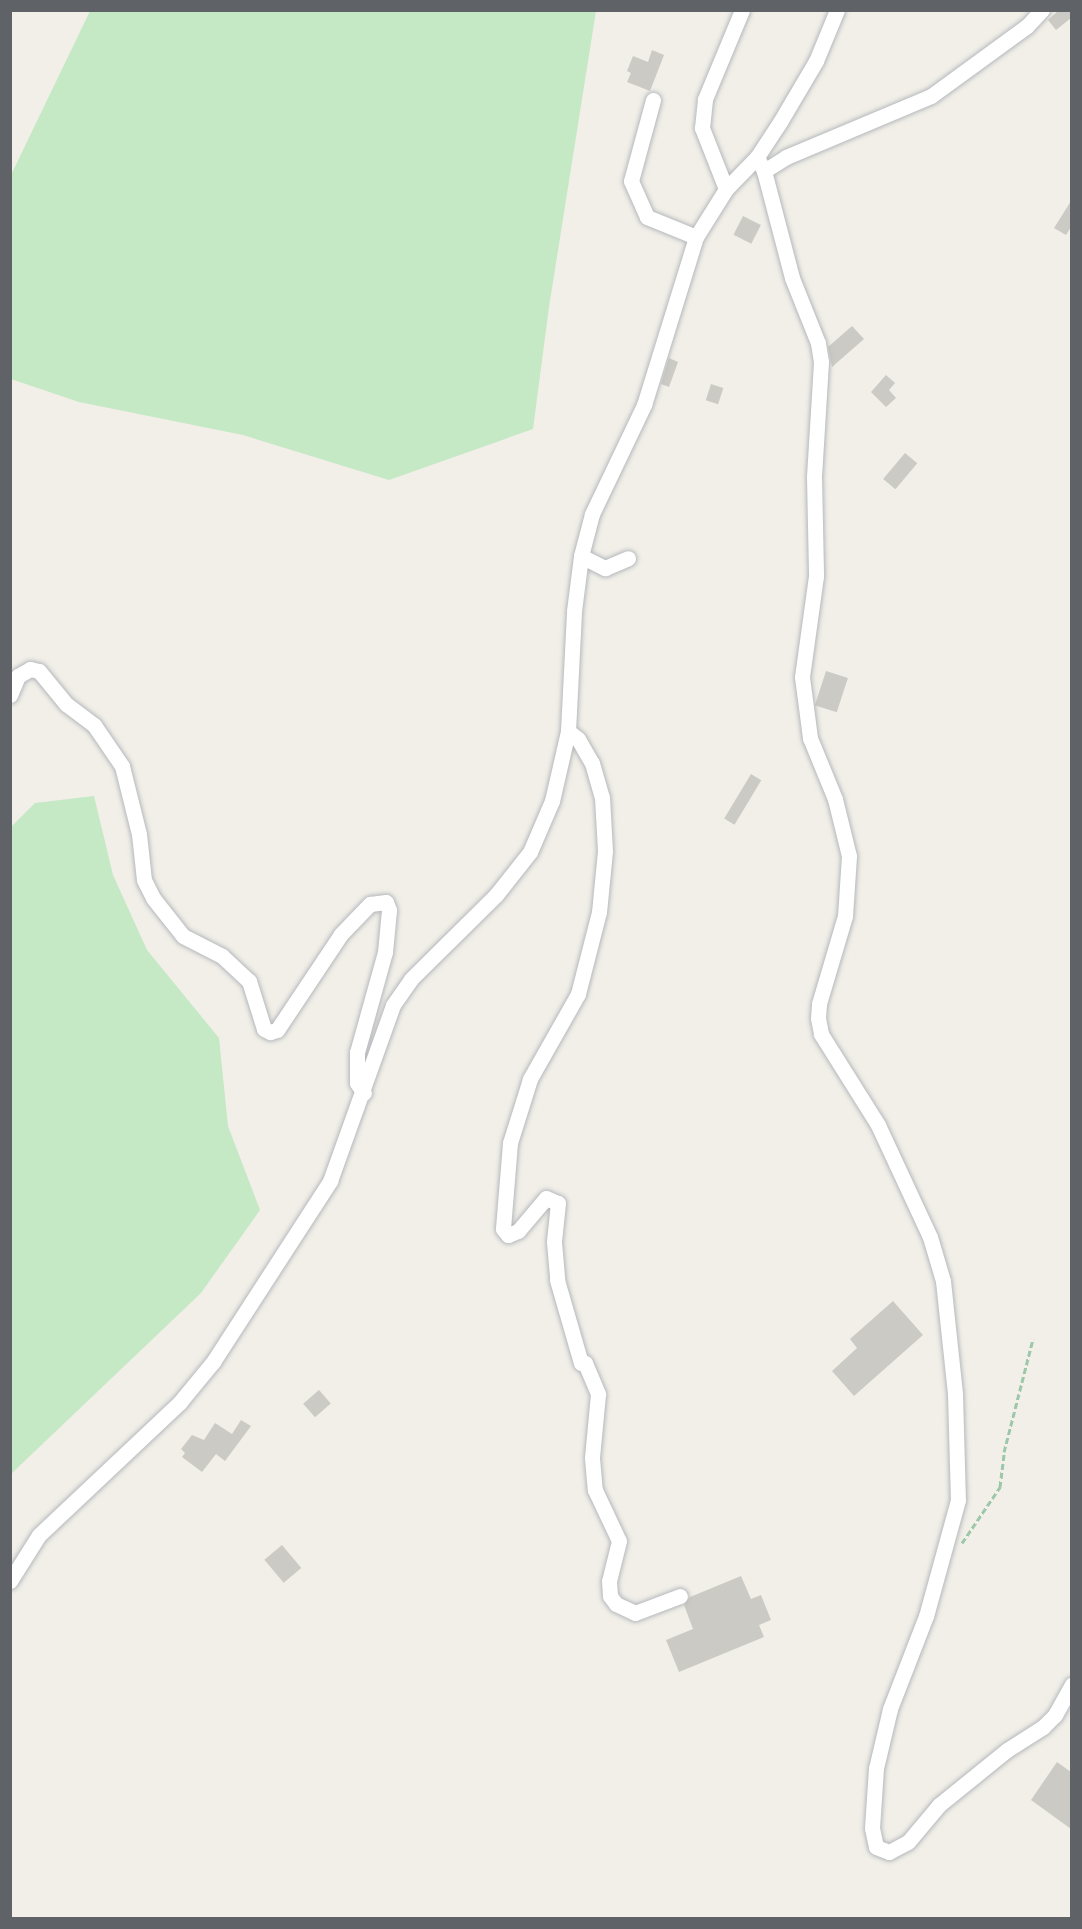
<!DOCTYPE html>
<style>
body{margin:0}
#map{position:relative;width:1082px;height:1929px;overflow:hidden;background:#f1efe8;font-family:Poppins,sans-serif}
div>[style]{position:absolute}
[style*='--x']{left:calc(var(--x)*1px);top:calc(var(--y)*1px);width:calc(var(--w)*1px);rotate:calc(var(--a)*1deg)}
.green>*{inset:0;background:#c5e8c5}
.building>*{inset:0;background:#cccac5;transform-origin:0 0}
.path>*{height:3px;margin-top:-1.5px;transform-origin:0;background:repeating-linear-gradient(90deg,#9cc7a9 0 6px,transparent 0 9px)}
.roads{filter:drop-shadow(0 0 2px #b5b8bc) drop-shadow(0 0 2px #b5b8bc)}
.street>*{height:15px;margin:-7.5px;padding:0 7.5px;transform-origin:7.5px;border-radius:7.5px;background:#fff}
span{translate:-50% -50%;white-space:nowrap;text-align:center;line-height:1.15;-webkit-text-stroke:4.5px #fff;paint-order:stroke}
.frame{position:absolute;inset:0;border:12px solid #5f6368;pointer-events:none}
</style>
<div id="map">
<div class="green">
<div style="clip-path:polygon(90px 11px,596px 11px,549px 307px,533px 429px,389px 480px,243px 435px,79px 402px,11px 379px,11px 175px)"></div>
<div style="clip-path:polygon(94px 796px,113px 875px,147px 950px,219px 1038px,228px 1126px,260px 1210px,201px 1293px,11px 1474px,11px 827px,35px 803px)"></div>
</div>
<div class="building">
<div style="clip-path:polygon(1059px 10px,1071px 10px,1071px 18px,1056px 30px,1048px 20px)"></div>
<div style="clip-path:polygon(652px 50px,664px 55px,650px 91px,627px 82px,631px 73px,627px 71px,633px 56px,648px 62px)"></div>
<div style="clip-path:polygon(1071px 201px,1071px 227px,1066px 235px,1054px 228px)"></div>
<div style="left:743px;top:216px;width:20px;height:21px;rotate:27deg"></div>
<div style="clip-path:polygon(852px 326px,864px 339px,832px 367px,828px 347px)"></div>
<div style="clip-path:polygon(669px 358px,678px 362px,669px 387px,661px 384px)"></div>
<div style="clip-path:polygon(886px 375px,895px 383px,889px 390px,896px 398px,886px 407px,871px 392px)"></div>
<div style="left:711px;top:384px;width:13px;height:17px;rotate:18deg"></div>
<div style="left:905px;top:453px;width:16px;height:34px;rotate:40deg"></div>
<div style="left:826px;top:671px;width:23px;height:36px;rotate:18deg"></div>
<div style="left:751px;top:774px;width:12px;height:52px;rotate:31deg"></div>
<div style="clip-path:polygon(893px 1301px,923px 1335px,854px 1396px,832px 1371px,857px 1348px,850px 1339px)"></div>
<div style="left:319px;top:1390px;width:18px;height:21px;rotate:49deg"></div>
<div style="clip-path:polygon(241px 1420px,251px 1426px,225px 1461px,216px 1454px,202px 1472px,182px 1457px,185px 1453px,181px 1449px,192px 1435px,204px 1440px,215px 1423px,232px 1434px)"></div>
<div style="left:282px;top:1545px;width:30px;height:23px;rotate:50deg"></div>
<div style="clip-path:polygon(741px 1576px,751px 1599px,761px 1595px,771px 1620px,759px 1625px,764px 1637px,679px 1672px,666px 1640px,693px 1629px,684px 1605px,690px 1597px)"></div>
<div style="clip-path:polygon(1057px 1762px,1071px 1772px,1071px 1829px,1031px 1800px)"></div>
</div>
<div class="path">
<div style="--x:962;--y:1543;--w:68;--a:-55.8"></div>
<div style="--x:1000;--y:1487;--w:35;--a:-83"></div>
<div style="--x:1004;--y:1452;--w:117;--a:-75.6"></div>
</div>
<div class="roads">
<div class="street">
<div style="--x:653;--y:100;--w:84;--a:105.2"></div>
<div style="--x:631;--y:181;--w:39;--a:66"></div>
<div style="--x:647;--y:217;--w:53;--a:22.2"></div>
<div style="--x:757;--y:157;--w:16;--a:63"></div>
<div style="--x:764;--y:171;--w:111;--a:75.3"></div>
<div style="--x:792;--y:278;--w:70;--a:68.2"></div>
<div style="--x:818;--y:343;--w:19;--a:81"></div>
<div style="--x:821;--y:362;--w:115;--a:93.5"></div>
<div style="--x:814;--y:477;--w:99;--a:88.8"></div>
<div style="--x:816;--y:576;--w:102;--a:97.9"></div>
<div style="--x:802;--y:677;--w:62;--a:82.5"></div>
<div style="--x:810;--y:738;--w:66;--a:67.7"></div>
<div style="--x:835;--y:799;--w:59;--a:76.2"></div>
<div style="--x:849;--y:856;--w:60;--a:93.8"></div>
<div style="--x:845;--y:916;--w:92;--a:106.5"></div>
<div style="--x:819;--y:1004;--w:14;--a:94"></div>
<div style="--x:818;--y:1018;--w:16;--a:79"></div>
<div style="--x:821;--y:1034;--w:107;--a:57.9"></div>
<div style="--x:878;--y:1125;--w:123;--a:65.1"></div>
<div style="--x:930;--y:1237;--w:46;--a:73.5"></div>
<div style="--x:943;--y:1281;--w:114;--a:83.9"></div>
<div style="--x:955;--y:1394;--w:106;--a:88.4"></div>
<div style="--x:958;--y:1500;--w:120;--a:105.4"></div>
<div style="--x:926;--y:1616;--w:100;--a:111.2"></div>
<div style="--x:890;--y:1709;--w:61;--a:103.3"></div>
<div style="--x:876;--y:1768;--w:60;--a:93.8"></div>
<div style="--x:872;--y:1828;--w:19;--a:78"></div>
<div style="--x:876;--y:1847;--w:14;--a:21"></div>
<div style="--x:889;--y:1852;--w:21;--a:-28"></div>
<div style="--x:908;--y:1842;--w:48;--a:-50"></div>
<div style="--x:939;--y:1805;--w:87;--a:-39"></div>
<div style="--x:1007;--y:1750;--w:43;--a:-32.6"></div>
<div style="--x:1043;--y:1727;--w:17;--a:-45"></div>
<div style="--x:1055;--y:1715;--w:35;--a:-61"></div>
<div style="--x:764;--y:171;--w:26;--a:-32"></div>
<div style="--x:786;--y:157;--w:157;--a:-22.8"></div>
<div style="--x:931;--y:96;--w:119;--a:-36.1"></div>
<div style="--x:1027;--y:26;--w:22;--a:-47"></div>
<div style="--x:726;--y:189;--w:66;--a:-111.5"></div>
<div style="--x:702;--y:128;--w:29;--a:-84"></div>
<div style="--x:705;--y:99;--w:96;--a:-67.4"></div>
<div style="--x:581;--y:556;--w:27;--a:27"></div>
<div style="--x:605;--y:568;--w:25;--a:-23"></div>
<div style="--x:10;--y:695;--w:21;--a:-67"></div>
<div style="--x:18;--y:676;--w:14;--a:-30"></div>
<div style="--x:30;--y:669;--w:9;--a:13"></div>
<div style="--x:39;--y:671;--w:43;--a:50.7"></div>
<div style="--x:66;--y:704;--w:35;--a:37"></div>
<div style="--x:94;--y:725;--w:50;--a:55.7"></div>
<div style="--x:122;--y:766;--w:70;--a:76"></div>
<div style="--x:139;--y:834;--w:46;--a:83.8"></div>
<div style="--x:144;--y:880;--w:20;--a:63"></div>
<div style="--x:153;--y:898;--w:48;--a:51.7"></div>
<div style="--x:183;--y:936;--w:44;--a:27.1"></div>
<div style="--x:222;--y:956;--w:37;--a:43"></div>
<div style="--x:249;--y:981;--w:50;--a:72.6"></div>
<div style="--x:264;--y:1029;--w:7;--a:27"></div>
<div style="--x:270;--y:1032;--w:7;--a:-16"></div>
<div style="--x:277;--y:1030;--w:115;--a:-56.3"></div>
<div style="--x:341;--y:934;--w:42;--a:-46"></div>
<div style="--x:370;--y:904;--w:16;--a:-7"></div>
<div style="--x:386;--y:902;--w:9;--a:69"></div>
<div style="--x:389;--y:910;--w:42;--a:95.4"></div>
<div style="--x:385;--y:952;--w:104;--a:105.6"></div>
<div style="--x:357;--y:1052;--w:31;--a:90"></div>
<div style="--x:357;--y:1083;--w:12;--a:55"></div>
<div style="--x:568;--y:731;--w:13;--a:39"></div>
<div style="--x:578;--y:739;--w:28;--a:60"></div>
<div style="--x:592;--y:763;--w:35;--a:74"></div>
<div style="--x:602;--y:797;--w:54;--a:86.8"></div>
<div style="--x:605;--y:851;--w:61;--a:95.6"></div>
<div style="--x:599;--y:912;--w:85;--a:104.4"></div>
<div style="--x:578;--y:994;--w:98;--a:119.5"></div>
<div style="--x:530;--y:1079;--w:67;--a:107.4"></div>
<div style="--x:510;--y:1143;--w:86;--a:94.7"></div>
<div style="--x:503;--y:1229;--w:8;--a:50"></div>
<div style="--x:508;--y:1235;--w:11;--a:-22"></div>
<div style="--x:518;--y:1231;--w:43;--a:-49.7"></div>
<div style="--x:546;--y:1198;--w:13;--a:23"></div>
<div style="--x:558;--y:1203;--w:39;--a:96"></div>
<div style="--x:554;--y:1242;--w:38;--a:85"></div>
<div style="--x:557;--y:1280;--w:86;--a:73.9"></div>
<div style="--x:581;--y:1363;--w:4;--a:0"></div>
<div style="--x:585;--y:1363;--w:34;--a:67"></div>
<div style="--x:598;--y:1394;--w:64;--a:95.4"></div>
<div style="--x:592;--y:1458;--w:32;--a:85"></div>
<div style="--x:595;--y:1490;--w:56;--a:64.8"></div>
<div style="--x:619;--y:1541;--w:41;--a:104"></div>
<div style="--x:609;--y:1581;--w:15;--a:86"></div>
<div style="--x:610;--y:1596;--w:10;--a:53"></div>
<div style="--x:616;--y:1604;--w:21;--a:25"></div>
<div style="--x:635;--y:1613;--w:48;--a:-20.7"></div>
<div style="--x:10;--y:1581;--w:54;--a:-57.8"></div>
<div style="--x:39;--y:1535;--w:194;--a:-43.3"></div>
<div style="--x:180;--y:1402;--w:52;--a:-50.5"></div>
<div style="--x:213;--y:1362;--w:216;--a:-57.1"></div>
<div style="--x:330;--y:1181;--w:187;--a:-70.3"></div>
<div style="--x:393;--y:1005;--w:32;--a:-55"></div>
<div style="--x:411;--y:979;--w:120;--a:-44.7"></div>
<div style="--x:496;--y:895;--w:55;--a:-51.7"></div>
<div style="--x:530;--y:852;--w:56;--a:-66.7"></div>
<div style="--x:552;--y:801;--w:72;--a:-77.1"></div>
<div style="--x:568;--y:731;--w:120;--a:-87.1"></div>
<div style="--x:574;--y:611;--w:55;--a:-82.7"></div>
<div style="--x:581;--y:556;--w:43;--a:-75.3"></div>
<div style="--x:592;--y:514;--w:121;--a:-64.5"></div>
<div style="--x:644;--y:405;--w:176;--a:-72.8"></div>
<div style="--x:696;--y:237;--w:57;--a:-58"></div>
<div style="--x:726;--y:189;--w:45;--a:-45.9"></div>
<div style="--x:757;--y:157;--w:42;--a:-56.7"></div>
<div style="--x:780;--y:122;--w:71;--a:-59.5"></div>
<div style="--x:816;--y:61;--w:55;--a:-67.6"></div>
</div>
</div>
<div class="frame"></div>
</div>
